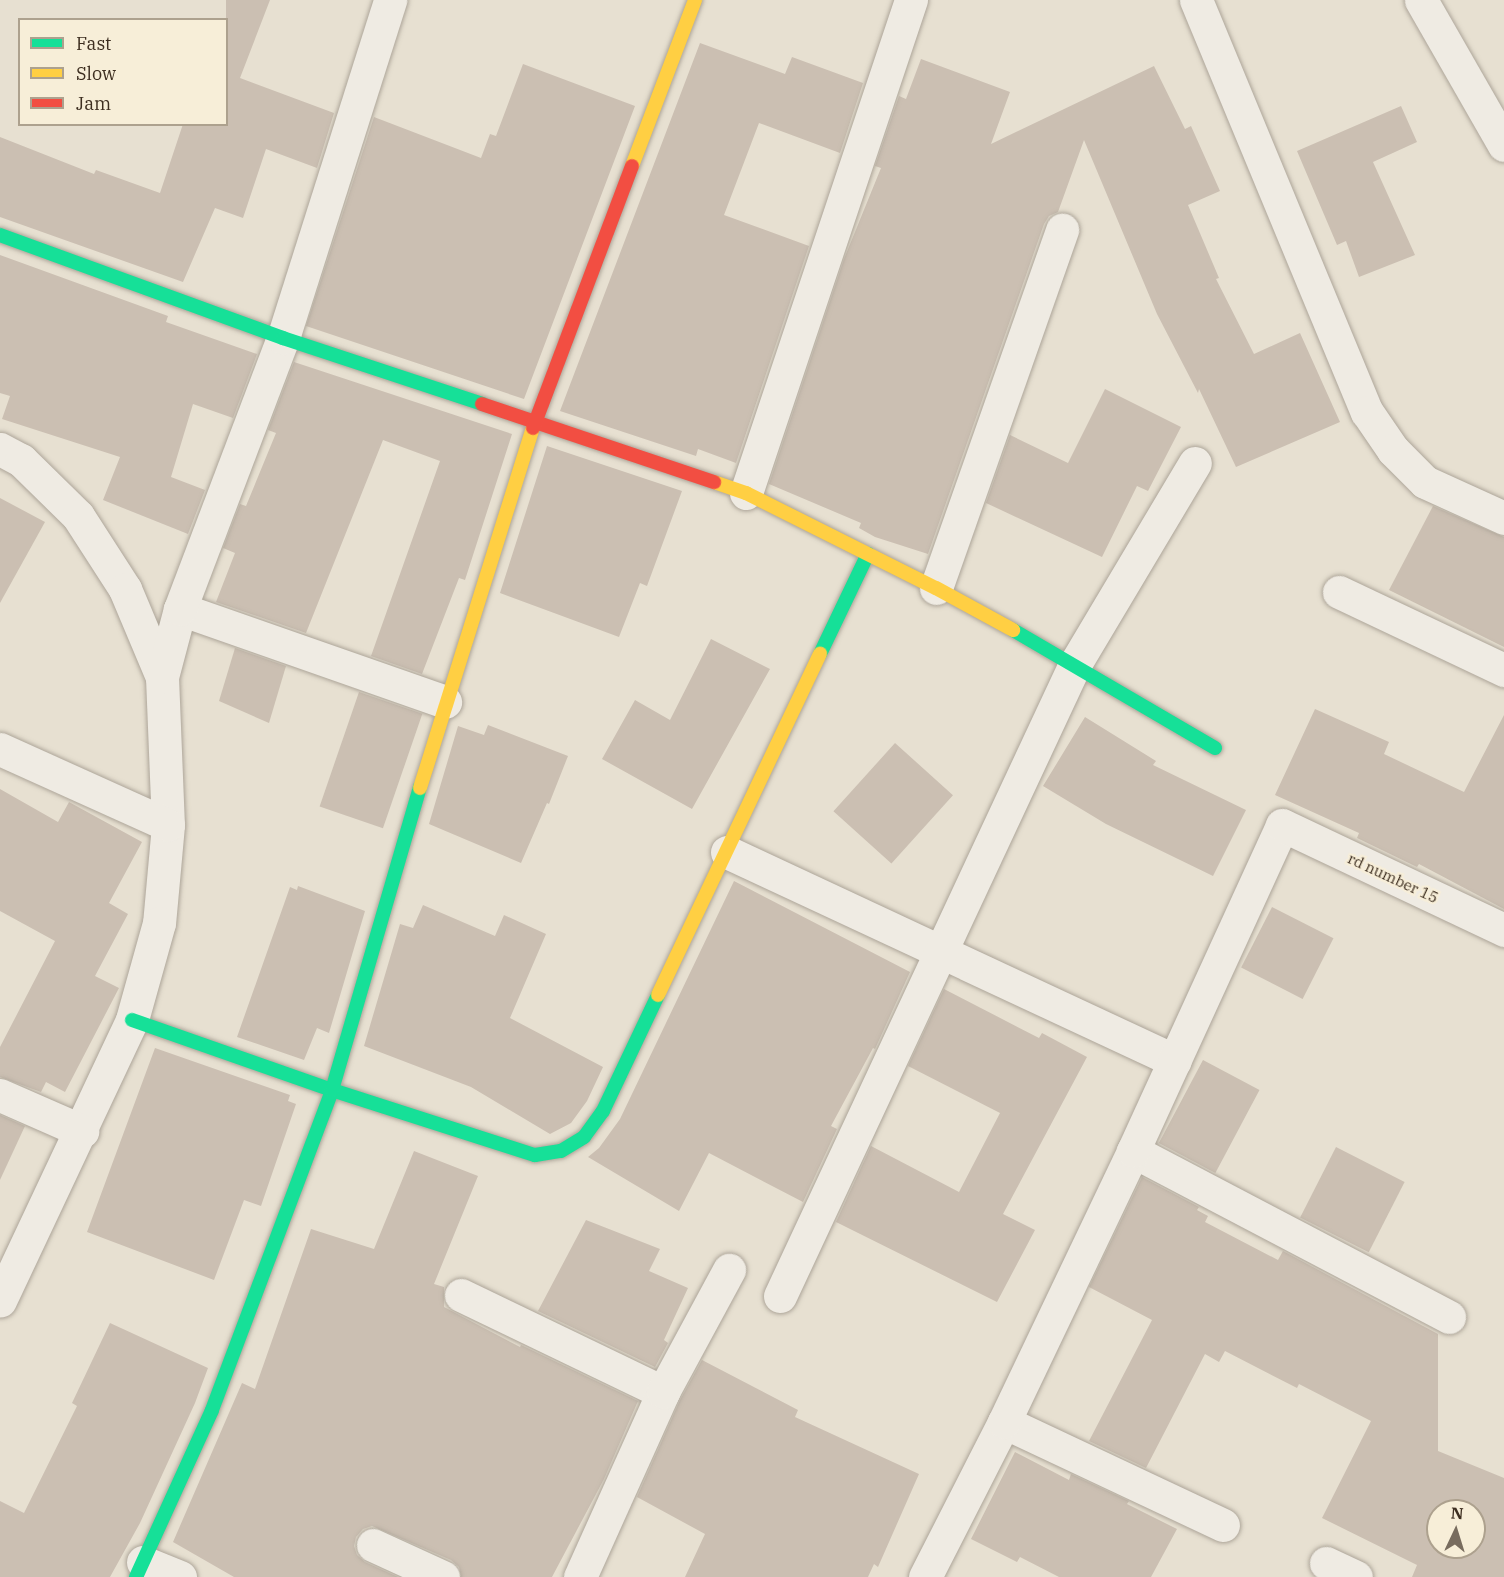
<!DOCTYPE html>
<style>
body{margin:0}
#map{position:relative;width:1504px;height:1577px;overflow:hidden;background:#e7e0d1;font-family:"IBM Plex Serif",serif}
div>[style]{position:absolute}
[style*='--x']{left:calc(var(--x)*1px);top:calc(var(--y)*1px);width:calc(var(--w)*1px);rotate:calc(var(--a)*1deg)}
.building>*{inset:0;background:#cbbfb2;transform-origin:0 0}
.roads{filter:drop-shadow(0 0 2px #ada599) drop-shadow(0 0 2px #ada599)}
.street>*{height:33px;margin:-16.5px;padding:0 16.5px;transform-origin:16.5px;border-radius:16.5px;background:#efebe3}
.fast>*{height:14px;margin:-7px;padding:0 7px;transform-origin:7px;border-radius:7px;background:#16e098}
.slow>*{height:14px;margin:-7px;padding:0 7px;transform-origin:7px;border-radius:7px;background:#ffcf43}
.jam>*{height:14px;margin:-7px;padding:0 7px;transform-origin:7px;border-radius:7px;background:#f24e42}
span{translate:-50% -50%;white-space:nowrap;text-align:center;line-height:1.15;-webkit-text-stroke:4.5px #f7eed8;paint-order:stroke}
.street-label{font-size:15px;color:#3d2e20}
.legend{position:absolute;left:18px;top:18px;width:210px;height:108px;box-sizing:border-box;background:#f7eed8;border:2px solid #ada18e;margin:0;padding:8px 10px;list-style:none;font-size:18px;color:#3d2e20}
.legend li{display:flex;align-items:center;gap:12px;height:30px}
.legend b{width:30px;border:2px solid #ada18e}
.north{position:absolute;left:1426px;top:1499px;width:60px;height:60px;box-sizing:border-box;background:#f7eed8;border:2px solid #ada18e;border-radius:50%;rotate:4deg;font-size:16px;font-weight:700;line-height:24px;text-align:center;color:#3d2e20}
.north::after{content:'';display:block;margin:auto;width:21px;height:27px;background:#786c5e;clip-path:polygon(50% 0,100% 100%,50% 72%,0 100%)}
</style>
<div id="map">
<div class="building">
<div style="clip-path:polygon(226px 0,270px 0,240px 78px,334px 113px,317px 168px,266px 149px,243px 218px,215px 208px,183px 282px,0 217px,0 137px,94px 174px,96px 170px,160px 193px,183px 124px,226px 124px)"></div>
<div style="clip-path:polygon(700px 43px,785px 74px,792px 57px,863px 83px,840px 153px,759px 123px,724px 215px,809px 246px,736px 463px,698px 449px,696px 456px,560px 411px)"></div>
<div style="clip-path:polygon(921px 59px,1010px 92px,991px 144px,1154px 66px,1185px 129px,1191px 126px,1220px 191px,1188px 205px,1219px 278px,1216px 279px,1254px 354px,1300px 333px,1340px 422px,1236px 467px,1199px 389px,1198px 393px,1157px 314px,1084px 140px,1058px 212px,1049px 216px,1044px 224px,928px 554px,875px 537px,859px 528px,861px 523px,769px 484px,844px 259px,881px 168px,875px 166px,899px 96px,906px 99px)"></div>
<div style="clip-path:polygon(523px 64px,635px 106px,524px 399px,306px 326px,374px 117px,481px 158px,490px 134px,496px 136px)"></div>
<div style="clip-path:polygon(1401px 106px,1417px 142px,1373px 162px,1415px 255px,1359px 277px,1346px 241px,1337px 245px,1297px 151px)"></div>
<div style="clip-path:polygon(0 255px,168px 316px,166px 322px,257px 354px,233px 418px,193px 404px,171px 477px,205px 490px,188px 534px,103px 500px,120px 457px,2px 419px,10px 396px,0 393px)"></div>
<div style="clip-path:polygon(294px 362px,512px 434px,465px 580px,459px 578px,422px 674px,371px 656px,440px 461px,383px 440px,306px 633px,216px 602px,235px 553px,223px 548px,240px 504px,246px 506px,276px 433px,268px 430px)"></div>
<div style="clip-path:polygon(1105px 389px,1181px 427px,1148px 491px,1137px 486px,1102px 557px,986px 503px,1010px 435px,1068px 463px)"></div>
<div style="clip-path:polygon(547px 446px,682px 491px,647px 586px,640px 583px,619px 637px,500px 593px)"></div>
<div style="clip-path:polygon(0 498px,45px 522px,0 603px)"></div>
<div style="clip-path:polygon(1433px 506px,1504px 537px,1504px 647px,1389px 590px)"></div>
<div style="clip-path:polygon(711px 639px,770px 669px,692px 809px,602px 759px,635px 700px,670px 720px)"></div>
<div style="clip-path:polygon(235px 648px,286px 666px,269px 723px,219px 701px)"></div>
<div style="left:359px;top:692px;width:67px;height:121px;rotate:19deg"></div>
<div style="clip-path:polygon(1315px 709px,1389px 742px,1384px 754px,1464px 792px,1504px 715px,1504px 909px,1419px 864px,1417px 867px,1357px 838px,1359px 833px,1275px 795px)"></div>
<div style="clip-path:polygon(1085px 717px,1156px 761px,1153px 765px,1246px 810px,1213px 876px,1106px 824px,1043px 786px)"></div>
<div style="clip-path:polygon(488px 725px,568px 756px,549px 804px,547px 803px,521px 863px,429px 824px,458px 726px,484px 735px)"></div>
<div style="left:895px;top:743px;width:78px;height:92px;rotate:42deg"></div>
<div style="clip-path:polygon(0 789px,58px 822px,69px 802px,142px 842px,109px 903px,128px 914px,95px 976px,119px 988px,65px 1092px,46px 1082px,41px 1092px,0 1077px,0 1047px,55px 941px,0 911px)"></div>
<div style="clip-path:polygon(734px 881px,910px 972px,875px 1049px,873px 1048px,831px 1126px,837px 1129px,803px 1202px,709px 1153px,679px 1211px,588px 1157px,599px 1148px,620px 1119px)"></div>
<div style="clip-path:polygon(298px 886px,365px 911px,329px 1033px,317px 1028px,304px 1060px,237px 1037px,290px 887px,297px 890px)"></div>
<div style="clip-path:polygon(423px 905px,495px 936px,504px 915px,546px 934px,510px 1018px,603px 1067px,587px 1101px,571px 1123px,550px 1134px,471px 1087px,364px 1046px,400px 924px,413px 928px)"></div>
<div style="left:1272px;top:907px;width:69px;height:68px;rotate:27deg"></div>
<div style="clip-path:polygon(944px 989px,1039px 1038px,1042px 1033px,1087px 1057px,1003px 1214px,1035px 1230px,997px 1302px,836px 1222px,871px 1146px,959px 1192px,1000px 1113px,908px 1066px)"></div>
<div style="clip-path:polygon(155px 1048px,290px 1095px,288px 1101px,296px 1104px,261px 1206px,244px 1200px,214px 1280px,87px 1232px)"></div>
<div style="left:1203px;top:1060px;width:64px;height:94px;rotate:28deg"></div>
<div style="clip-path:polygon(0 1115px,25px 1126px,0 1180px)"></div>
<div style="left:1336px;top:1147px;width:77px;height:79px;rotate:27deg"></div>
<div style="clip-path:polygon(414px 1151px,478px 1176px,434px 1284px,444px 1287px,444px 1307px,520px 1347px,521px 1345px,638px 1401px,604px 1479px,552px 1577px,461px 1577px,459px 1567px,451px 1560px,372px 1526px,363px 1529px,356px 1537px,354px 1546px,357px 1555px,365px 1562px,398px 1577px,234px 1577px,173px 1542px,242px 1383px,255px 1389px,311px 1229px,374px 1249px)"></div>
<div style="clip-path:polygon(evenodd,1142px 1177px,1199px 1207px,1197px 1210px,1208px 1216px,1205px 1222px,1278px 1260px,1283px 1251px,1438px 1334px,1438px 1451px,1504px 1478px,1504px 1577px,1412px 1577px,1417px 1565px,1322px 1518px,1371px 1421px,1299px 1384px,1297px 1388px,1225px 1351px,1219px 1362px,1205px 1354px,1146px 1468px,1089px 1441px,1152px 1320px,1089px 1287px,1142px 1177px,1438px 1511px,1474px 1511px,1474px 1547px,1438px 1547px,1438px 1511px)"></div>
<div style="clip-path:polygon(586px 1220px,660px 1249px,649px 1271px,688px 1288px,664px 1340px,668px 1343px,655px 1367px,538px 1311px)"></div>
<div style="clip-path:polygon(110px 1323px,208px 1368px,195px 1403px,140px 1523px,110px 1577px,0 1577px,0 1501px,24px 1513px,77px 1406px,72px 1403px)"></div>
<div style="clip-path:polygon(702px 1360px,798px 1410px,795px 1417px,919px 1474px,878px 1567px,874px 1564px,868px 1577px,685px 1577px,705px 1534px,637px 1497px,680px 1400px)"></div>
<div style="clip-path:polygon(1015px 1452px,1069px 1480px,1071px 1474px,1129px 1501px,1127px 1504px,1177px 1529px,1151px 1577px,1059px 1577px,1020px 1557px,1017px 1562px,971px 1539px)"></div>
</div>
<div class="roads">
<div class="street">
<div style="--x:1196;--y:0;--w:446;--a:67.5"></div>
<div style="--x:1367;--y:412;--w:46;--a:55.6"></div>
<div style="--x:1393;--y:450;--w:45;--a:45"></div>
<div style="--x:1425;--y:482;--w:87;--a:24.5"></div>
<div style="--x:1421;--y:0;--w:167;--a:60.2"></div>
<div style="--x:0;--y:449;--w:24;--a:28"></div>
<div style="--x:21;--y:460;--w:80;--a:44.5"></div>
<div style="--x:78;--y:516;--w:87;--a:57.2"></div>
<div style="--x:125;--y:589;--w:95;--a:67.2"></div>
<div style="--x:162;--y:677;--w:148;--a:87.7"></div>
<div style="--x:168;--y:825;--w:98;--a:95.2"></div>
<div style="--x:159;--y:923;--w:101;--a:105.6"></div>
<div style="--x:132;--y:1020;--w:310;--a:115.2"></div>
<div style="--x:746;--y:493;--w:520;--a:-71.5"></div>
<div style="--x:936;--y:588;--w:380;--a:-70.6"></div>
<div style="--x:1339;--y:592;--w:183;--a:25.3"></div>
<div style="--x:180;--y:609;--w:281;--a:19.3"></div>
<div style="--x:162;--y:677;--w:70;--a:-75.2"></div>
<div style="--x:180;--y:609;--w:290;--a:-69.2"></div>
<div style="--x:283;--y:338;--w:355;--a:-72.4"></div>
<div style="--x:0;--y:749;--w:184;--a:24.3"></div>
<div style="--x:727;--y:852;--w:494;--a:25"></div>
<div style="--x:0;--y:1095;--w:90;--a:23.7"></div>
<div style="--x:1133;--y:1151;--w:357;--a:27.7"></div>
<div style="--x:461;--y:1295;--w:224;--a:25.7"></div>
<div style="--x:780;--y:1296;--w:697;--a:-64.98"></div>
<div style="--x:1075;--y:664;--w:234;--a:-59.2"></div>
<div style="--x:1004;--y:1422;--w:242;--a:25.2"></div>
<div style="--x:373;--y:1545;--w:77;--a:24.6"></div>
<div style="--x:143;--y:1562;--w:40;--a:22"></div>
<div style="--x:1326;--y:1563;--w:33;--a:25"></div>
<div style="--x:580;--y:1577;--w:203;--a:-65.8"></div>
<div style="--x:663;--y:1392;--w:139;--a:-61.6"></div>
<div style="--x:925;--y:1577;--w:174;--a:-63"></div>
<div style="--x:1004;--y:1422;--w:300;--a:-64.5"></div>
<div style="--x:1133;--y:1151;--w:358;--a:-65.4"></div>
<div style="--x:1282;--y:825;--w:246;--a:25.3"></div>
</div>
<div class="fast">
<div style="--x:0;--y:235;--w:301;--a:20"></div>
<div style="--x:283;--y:338;--w:210;--a:18.3"></div>
<div style="--x:1013;--y:630;--w:234;--a:30.3"></div>
<div style="--x:820;--y:654;--w:111;--a:-64.4"></div>
<div style="--x:132;--y:1020;--w:212;--a:19.3"></div>
<div style="--x:332;--y:1090;--w:213;--a:17.8"></div>
<div style="--x:535;--y:1155;--w:26;--a:-9"></div>
<div style="--x:561;--y:1151;--w:27;--a:-31"></div>
<div style="--x:584;--y:1137;--w:32;--a:-54"></div>
<div style="--x:603;--y:1111;--w:128;--a:-64.6"></div>
<div style="--x:136;--y:1577;--w:183;--a:-65.5"></div>
<div style="--x:212;--y:1410;--w:342;--a:-69.4"></div>
<div style="--x:332;--y:1090;--w:315;--a:-73.8"></div>
</div>
<div class="slow">
<div style="--x:632;--y:166;--w:178;--a:-69.2"></div>
<div style="--x:714;--y:482;--w:34;--a:19"></div>
<div style="--x:746;--y:493;--w:212;--a:26.6"></div>
<div style="--x:936;--y:588;--w:88;--a:28.6"></div>
<div style="--x:420;--y:788;--w:377;--a:-72.6"></div>
<div style="--x:658;--y:995;--w:378;--a:-64.6"></div>
</div>
<div class="jam">
<div style="--x:482;--y:404;--w:245;--a:18.6"></div>
<div style="--x:533;--y:428;--w:280;--a:-69.3"></div>
</div>
</div>
<div class="street-label">
<span style="left:1393px;top:878px;rotate:25deg">rd number 15</span>
</div>
<ul class="legend">
<li><b style="height:8px;background:#16e098"></b>Fast</li>
<li><b style="height:8px;background:#ffcf43"></b>Slow</li>
<li><b style="height:8px;background:#f24e42"></b>Jam</li>
</ul>
<div class="north">N</div>
</div>
